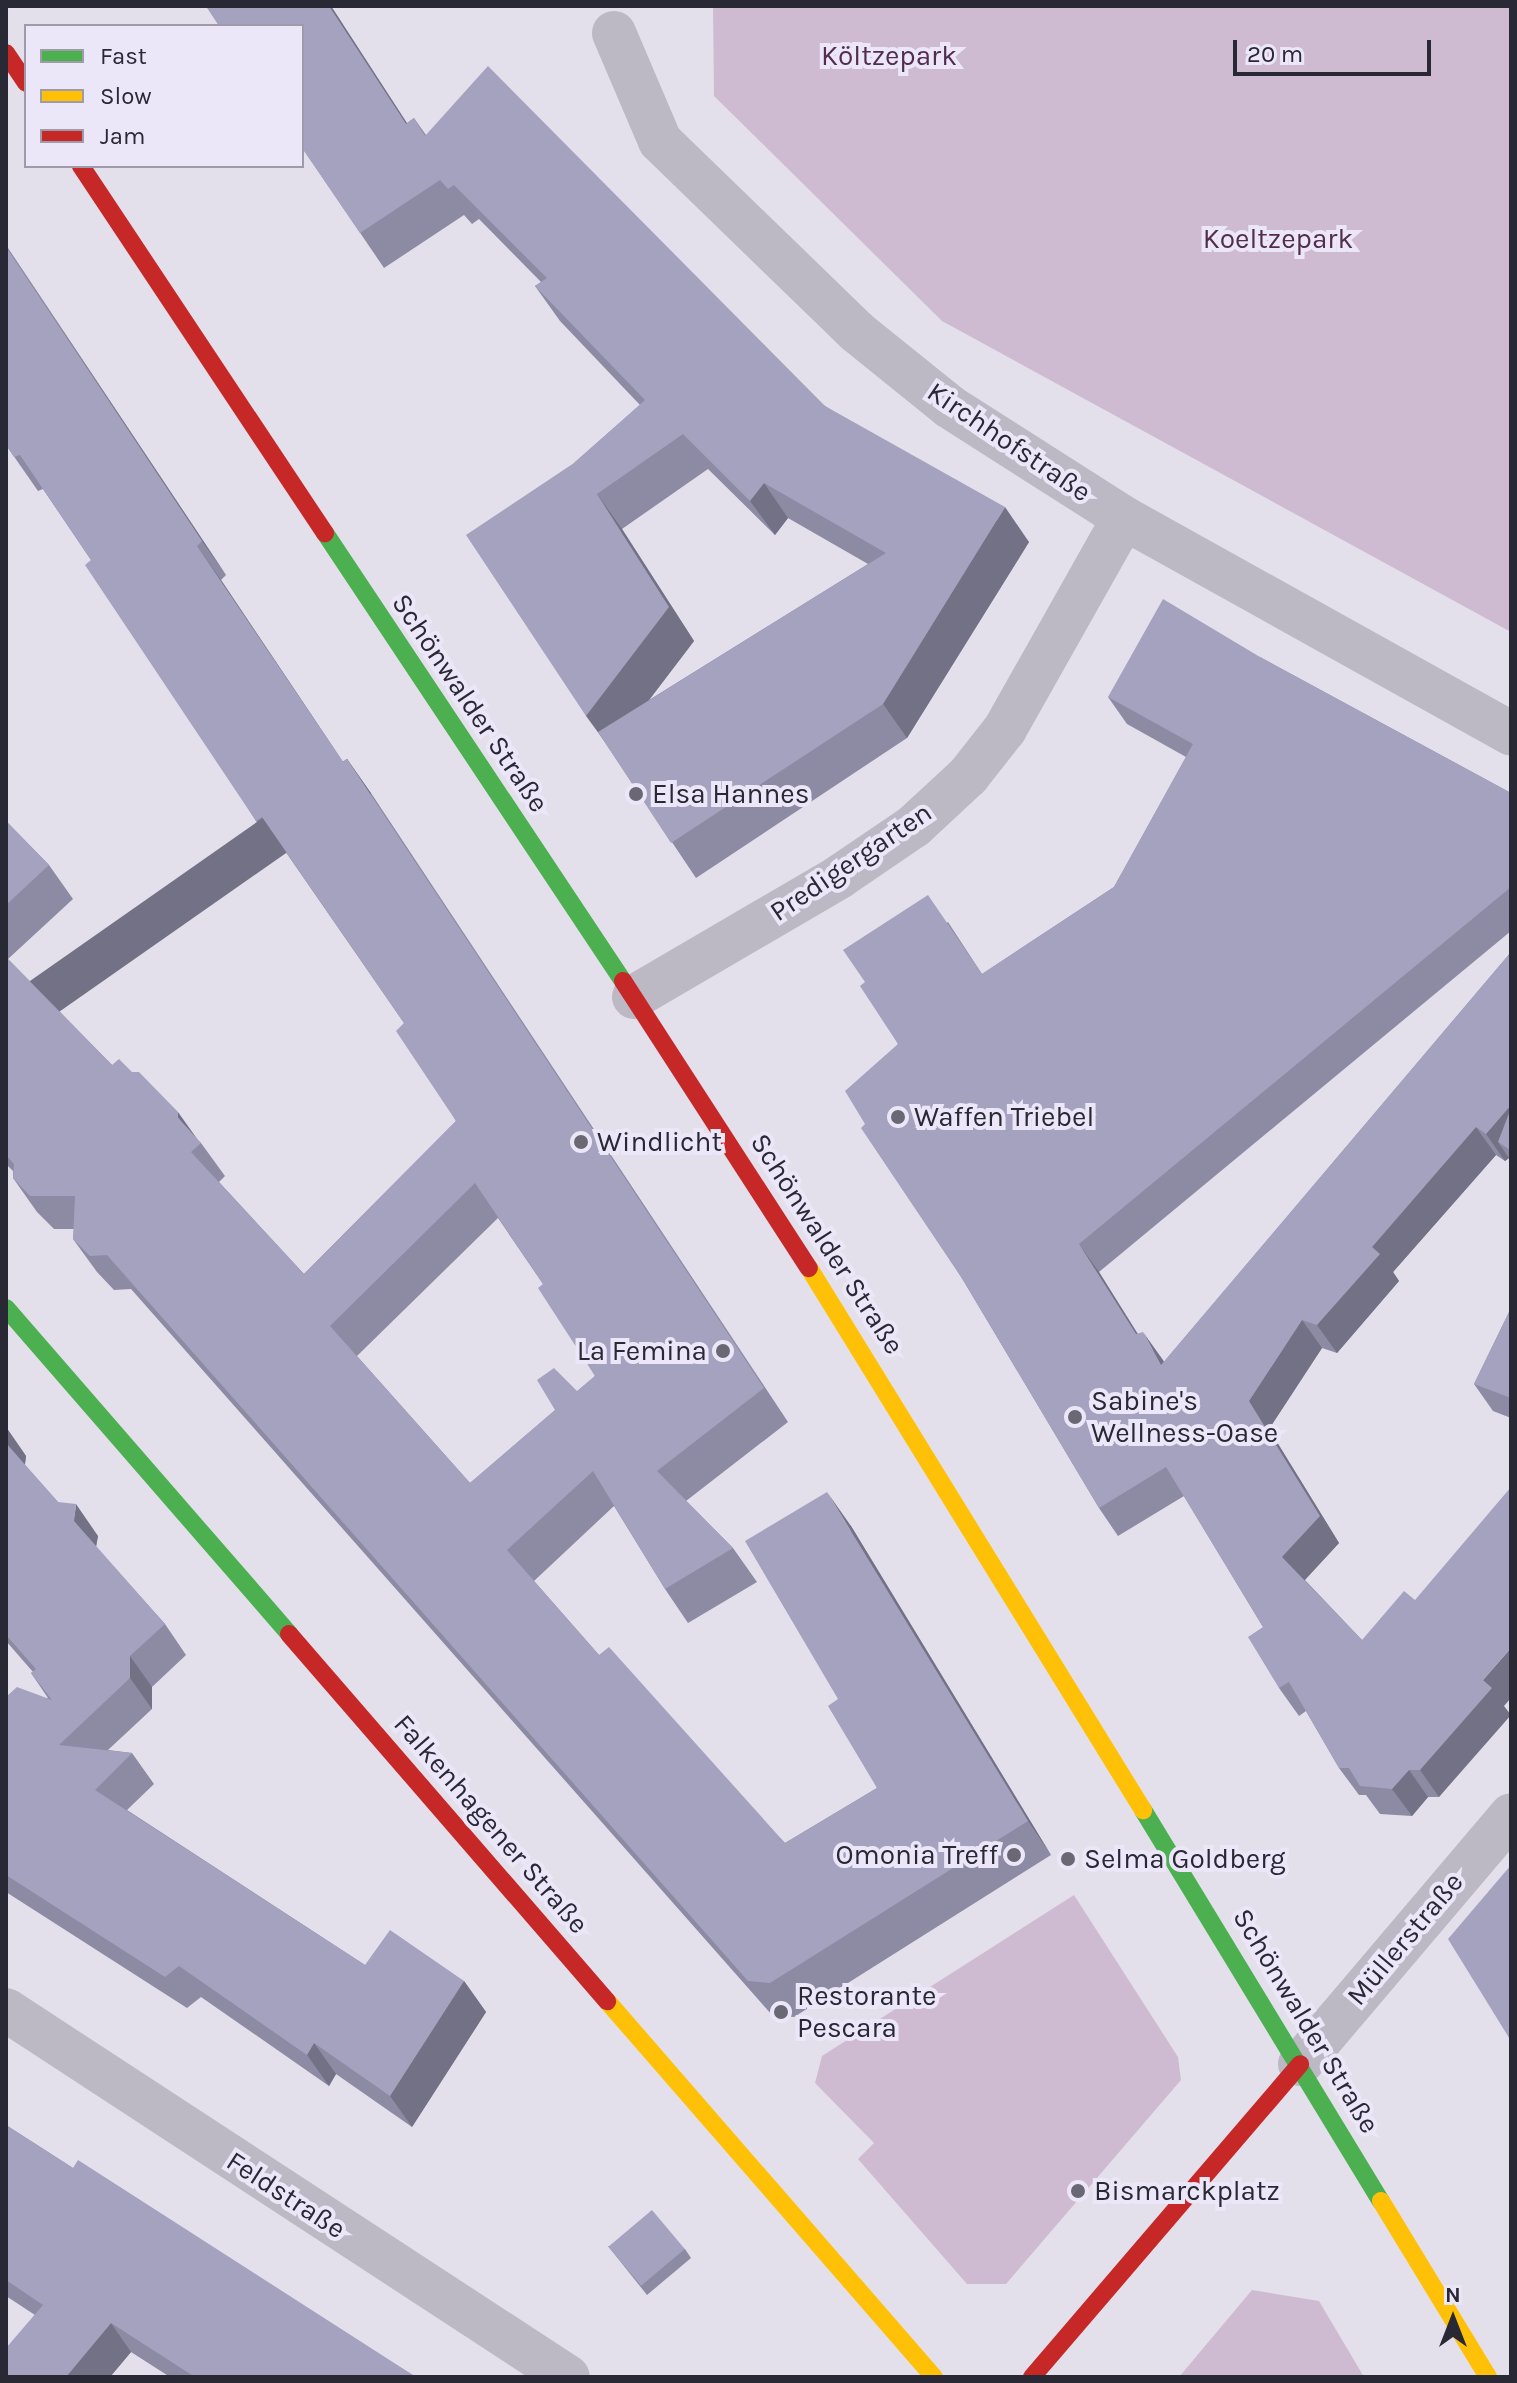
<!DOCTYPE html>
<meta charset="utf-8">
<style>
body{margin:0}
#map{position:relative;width:1517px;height:2383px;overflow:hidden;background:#e3e0eb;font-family:Karla,sans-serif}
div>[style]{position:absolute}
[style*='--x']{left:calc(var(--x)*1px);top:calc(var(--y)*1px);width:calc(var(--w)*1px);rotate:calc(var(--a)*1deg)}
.green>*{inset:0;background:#cfbbd1}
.street>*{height:44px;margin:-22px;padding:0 22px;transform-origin:22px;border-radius:22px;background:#bcb9c5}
.fast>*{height:18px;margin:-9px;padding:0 9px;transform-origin:9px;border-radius:9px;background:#4caf50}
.slow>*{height:18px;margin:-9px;padding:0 9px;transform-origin:9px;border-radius:9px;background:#ffc107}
.jam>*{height:18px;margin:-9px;padding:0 9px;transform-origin:9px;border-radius:9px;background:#c62828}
.wall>*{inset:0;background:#8d8ba3}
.shaded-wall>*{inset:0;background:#737185;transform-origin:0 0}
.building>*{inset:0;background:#a4a2be;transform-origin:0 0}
.dots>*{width:22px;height:22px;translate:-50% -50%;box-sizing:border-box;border:4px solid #ece7f8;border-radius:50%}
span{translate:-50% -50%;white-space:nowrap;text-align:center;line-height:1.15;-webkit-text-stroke:8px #ece7f8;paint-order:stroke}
.park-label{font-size:28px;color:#522d4d}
.street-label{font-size:28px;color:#292835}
.poi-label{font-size:28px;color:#292835}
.left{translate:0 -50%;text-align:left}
.right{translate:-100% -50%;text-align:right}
.frame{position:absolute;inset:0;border:8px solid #292835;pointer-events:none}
.legend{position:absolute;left:24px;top:24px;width:280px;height:144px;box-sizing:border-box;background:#ece7f8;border:2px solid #9e9baa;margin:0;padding:10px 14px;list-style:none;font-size:24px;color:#292835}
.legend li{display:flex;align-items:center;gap:16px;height:40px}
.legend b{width:40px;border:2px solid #9e9baa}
.north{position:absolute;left:1413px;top:2279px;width:80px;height:80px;-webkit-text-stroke:6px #ece7f8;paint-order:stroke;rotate:0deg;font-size:22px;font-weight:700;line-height:32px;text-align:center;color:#292835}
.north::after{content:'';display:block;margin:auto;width:28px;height:36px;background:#292835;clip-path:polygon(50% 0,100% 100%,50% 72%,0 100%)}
.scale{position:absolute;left:1233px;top:40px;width:198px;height:36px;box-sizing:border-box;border:4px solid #292835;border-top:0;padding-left:10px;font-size:24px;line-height:28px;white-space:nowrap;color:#292835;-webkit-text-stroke:6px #ece7f8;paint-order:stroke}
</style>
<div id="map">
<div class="green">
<div style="clip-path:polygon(713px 6px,1511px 6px,1511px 632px,942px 321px,714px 96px)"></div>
<div style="clip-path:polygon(1074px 1895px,1178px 2057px,1181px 2080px,1006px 2284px,967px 2284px,858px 2159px,874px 2143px,815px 2083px,822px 2056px)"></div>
<div style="clip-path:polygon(1252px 2290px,1319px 2301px,1364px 2377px,1179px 2377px)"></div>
</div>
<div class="street">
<div style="--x:614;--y:33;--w:117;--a:66.9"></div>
<div style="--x:660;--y:141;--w:274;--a:44.1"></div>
<div style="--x:857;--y:332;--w:119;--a:38.9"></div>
<div style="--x:950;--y:407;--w:206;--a:32.5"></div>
<div style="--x:1124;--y:518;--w:443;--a:29.1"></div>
<div style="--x:634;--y:997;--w:238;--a:-30.3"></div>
<div style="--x:839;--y:877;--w:91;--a:-34.2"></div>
<div style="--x:914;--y:826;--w:74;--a:-42.8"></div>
<div style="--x:968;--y:776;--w:60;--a:-51.8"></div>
<div style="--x:1005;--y:729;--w:242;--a:-60.6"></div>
<div style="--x:6;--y:2010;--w:671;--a:33.15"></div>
<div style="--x:1300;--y:2064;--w:326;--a:-49.7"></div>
</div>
<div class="fast">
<div style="--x:325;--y:533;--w:538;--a:56.37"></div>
<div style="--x:6;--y:1308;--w:432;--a:49"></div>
<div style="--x:1143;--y:1810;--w:458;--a:58.7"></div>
</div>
<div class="slow">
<div style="--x:809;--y:1268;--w:637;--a:58.36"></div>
<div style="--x:607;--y:2001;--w:498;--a:49"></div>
<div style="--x:1381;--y:2201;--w:206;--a:58.7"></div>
</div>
<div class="jam">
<div style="--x:6;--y:53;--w:36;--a:56"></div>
<div style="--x:81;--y:166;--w:441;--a:56.4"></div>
<div style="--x:623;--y:981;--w:342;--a:57.1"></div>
<div style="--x:289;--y:1634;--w:486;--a:49.1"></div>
<div style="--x:1032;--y:2377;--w:412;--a:-49.4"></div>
</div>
<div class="wall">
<div style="clip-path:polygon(evenodd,206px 6px,331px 6px,407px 123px,414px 118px,426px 135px,825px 406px,1029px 542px,907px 738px,696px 878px,598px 732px,574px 463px,640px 405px,560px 321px,535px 286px,541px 282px,479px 219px,472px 224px,464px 215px,384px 268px,206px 6px,708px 469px,775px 535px,788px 518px,868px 564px,649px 700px,694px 641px,622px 529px,708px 469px)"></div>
<div style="clip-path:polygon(evenodd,6px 245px,226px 575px,221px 580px,343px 762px,347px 759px,371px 793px,788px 1422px,686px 1501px,733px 1548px,757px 1582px,688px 1623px,665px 1589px,614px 1506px,534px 1581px,599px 1655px,785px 1843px,877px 1788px,838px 1699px,851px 1526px,1051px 1855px,794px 2017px,772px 2015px,131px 1289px,114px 1290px,97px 1272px,73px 1239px,74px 1229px,54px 1229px,37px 1212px,13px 1178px,13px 1171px,6px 1164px,6px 821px,49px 865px,73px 899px,8px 959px,112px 1065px,201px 1143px,225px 1176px,219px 1182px,304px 1274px,456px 1121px,404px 1023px,285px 851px,279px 855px,256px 821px,91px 560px,43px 489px,38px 491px,6px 445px,6px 245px,498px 1218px,543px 1284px,595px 1376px,470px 1483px,357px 1356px,498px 1218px)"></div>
<div style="clip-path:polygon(1260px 657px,1511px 793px,1511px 931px,1099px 1272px,1138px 1334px,1164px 1362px,1511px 952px,1511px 1161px,1509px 1158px,1505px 1161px,1496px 1155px,1393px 1272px,1399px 1281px,1337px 1353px,1322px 1348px,1269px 1429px,1339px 1543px,1305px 1580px,1362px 1640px,1504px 1706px,1439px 1797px,1428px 1797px,1412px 1816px,1380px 1814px,1366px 1795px,1359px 1795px,1339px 1768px,1306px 1711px,1299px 1716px,1279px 1688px,1263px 1627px,1184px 1496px,1118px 1536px,1099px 1508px,963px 1280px,865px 1124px,898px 1044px,865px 982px,948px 922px,982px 974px,1114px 887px,1186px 757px,1127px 724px,1108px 697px)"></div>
<div style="clip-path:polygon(1511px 1308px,1511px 1418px,1493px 1411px,1474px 1384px)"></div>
<div style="clip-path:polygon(6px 1427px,26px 1456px,25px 1465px,58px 1502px,98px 1536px,96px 1547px,165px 1624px,186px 1655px,152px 1687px,152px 1709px,108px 1750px,132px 1753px,154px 1784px,127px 1810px,365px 1965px,464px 1981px,486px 2012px,412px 2127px,336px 2074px,329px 2086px,201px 1997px,187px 2008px,6px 1892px,6px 1697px,48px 1698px,31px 1673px,33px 1672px,6px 1641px)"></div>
<div style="clip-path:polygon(6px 2125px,73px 2168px,416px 2377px,170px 2377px,131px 2352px,110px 2377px,6px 2377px,35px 2315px,6px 2296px)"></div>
<div style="clip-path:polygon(608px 2246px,685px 2249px,691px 2258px,647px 2295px)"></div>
</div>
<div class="shaded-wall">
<div style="clip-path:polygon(329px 6px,331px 6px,430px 159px,406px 124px)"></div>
<div style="clip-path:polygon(6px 245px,226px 575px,202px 541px)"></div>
<div style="clip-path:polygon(764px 483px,788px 518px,775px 535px,750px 501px)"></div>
<div style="clip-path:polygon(597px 494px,622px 529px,694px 641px,611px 750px,586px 716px)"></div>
<div style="clip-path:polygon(1005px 507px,1029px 542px,907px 738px,883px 704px)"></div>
<div style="clip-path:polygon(197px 546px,221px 580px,366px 796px,343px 762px)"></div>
<div style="left:347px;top:759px;width:42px;height:755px;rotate:55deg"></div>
<div style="clip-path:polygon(1511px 1105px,1511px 1151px,1498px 1142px,1509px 1158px,1505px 1161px,1486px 1134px)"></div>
<div style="clip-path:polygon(178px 1112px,200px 1143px,178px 1118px)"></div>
<div style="clip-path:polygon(1476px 1127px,1496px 1155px,1393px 1272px,1399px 1281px,1337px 1353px,1317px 1325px,1372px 1247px)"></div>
<div style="clip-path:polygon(1079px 1244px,1099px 1272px,1155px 1362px,1136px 1334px)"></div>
<div style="clip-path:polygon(1302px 1320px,1322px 1348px,1269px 1429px,1339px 1543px,1301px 1584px,1282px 1557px,1249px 1401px)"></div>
<div style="clip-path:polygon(1143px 1332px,1163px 1360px,1181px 1393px,1161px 1365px)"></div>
<div style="clip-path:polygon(6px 1427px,26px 1456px,24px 1470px,6px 1445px)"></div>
<div style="clip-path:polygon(827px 1492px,851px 1526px,1051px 1855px,1028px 1821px)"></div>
<div style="clip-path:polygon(76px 1504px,98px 1536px,95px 1552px,74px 1521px)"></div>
<div style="clip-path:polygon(1511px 1648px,1511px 1698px,1504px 1706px,1511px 1715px,1439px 1797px,1420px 1770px,1483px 1680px)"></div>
<div style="clip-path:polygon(130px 1656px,152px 1687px,152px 1709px,130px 1678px)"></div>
<div style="clip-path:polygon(1409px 1770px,1428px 1797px,1412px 1816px,1392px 1789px)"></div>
<div style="clip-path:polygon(464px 1981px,486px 2012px,412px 2127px,390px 2096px)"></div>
<div style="clip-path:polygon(314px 2043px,336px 2074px,329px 2086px,307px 2055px)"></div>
<div style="clip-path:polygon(111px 2323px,131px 2352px,110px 2377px,66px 2377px)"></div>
</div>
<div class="building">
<div style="clip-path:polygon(206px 6px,329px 6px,406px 124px,414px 118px,425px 136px,488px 66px,825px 406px,1005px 507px,883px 704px,671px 843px,598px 732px,886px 553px,764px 483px,750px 501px,683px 434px,597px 494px,669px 607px,586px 716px,466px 535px,574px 463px,645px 400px,535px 286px,547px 278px,454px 185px,448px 189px,440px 180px,360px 233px,302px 148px,302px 26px,219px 26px)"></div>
<div style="clip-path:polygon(evenodd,6px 247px,202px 541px,197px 546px,343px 762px,347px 759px,764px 1388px,657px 1471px,733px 1548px,665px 1589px,593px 1471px,507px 1550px,599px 1655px,609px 1647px,785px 1843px,877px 1788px,828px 1706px,838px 1699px,745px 1541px,827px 1492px,1028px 1821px,770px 1983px,748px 1981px,107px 1255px,90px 1256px,73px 1239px,75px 1196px,30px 1196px,13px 1178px,14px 1164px,6px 1155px,6px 957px,112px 1065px,119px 1059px,132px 1072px,139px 1072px,178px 1112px,178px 1118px,201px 1143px,191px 1152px,304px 1274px,456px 1121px,396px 1031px,404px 1023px,262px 817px,256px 821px,85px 565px,91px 560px,20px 455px,14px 457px,6px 445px,6px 247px,475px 1183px,543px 1284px,538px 1288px,595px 1376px,577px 1391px,554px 1368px,537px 1380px,555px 1410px,470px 1483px,330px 1326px,475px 1183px)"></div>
<div style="clip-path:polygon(1163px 599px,1260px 657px,1511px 793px,1511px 887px,1079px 1244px,1136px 1334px,1143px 1332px,1161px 1365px,1511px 952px,1511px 1105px,1486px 1134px,1476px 1127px,1372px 1247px,1380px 1254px,1317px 1325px,1302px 1320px,1249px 1401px,1320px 1516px,1282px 1557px,1362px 1640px,1404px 1591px,1415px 1600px,1511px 1487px,1511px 1648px,1483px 1680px,1492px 1688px,1420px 1770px,1409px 1770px,1392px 1789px,1360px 1786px,1349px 1768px,1339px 1768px,1289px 1682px,1279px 1688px,1248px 1637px,1263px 1627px,1166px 1467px,1099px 1508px,963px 1280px,861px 1128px,865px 1124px,845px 1091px,898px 1044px,860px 986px,865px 982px,843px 950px,928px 895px,982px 974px,1114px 887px,1193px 744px,1108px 697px)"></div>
<div style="clip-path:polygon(6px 821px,49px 865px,6px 905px)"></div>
<div style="clip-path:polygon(1511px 1108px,1511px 1151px,1498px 1142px)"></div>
<div style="clip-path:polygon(1511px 1308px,1511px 1398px,1474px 1384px)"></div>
<div style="clip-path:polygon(6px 1443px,58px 1502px,76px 1504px,74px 1521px,165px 1624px,130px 1656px,130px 1678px,59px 1745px,132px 1753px,95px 1790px,365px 1965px,390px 1930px,464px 1981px,390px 2096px,314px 2043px,307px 2055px,179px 1966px,165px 1977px,6px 1875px,6px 1697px,17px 1687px,52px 1700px,31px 1673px,36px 1669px,6px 1635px)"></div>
<div style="clip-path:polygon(1511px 1865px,1511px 2041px,1448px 1939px)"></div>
<div style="clip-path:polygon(6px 2125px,73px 2168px,78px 2160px,416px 2377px,195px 2377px,111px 2323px,66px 2377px,6px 2377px,6px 2348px,43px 2305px,6px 2280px)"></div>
<div style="left:652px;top:2210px;width:51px;height:57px;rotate:50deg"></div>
</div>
<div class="dots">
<div style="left:636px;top:794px;background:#6a6875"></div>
<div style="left:898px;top:1117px;background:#6a6875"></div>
<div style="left:581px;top:1142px;background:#6a6875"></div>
<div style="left:723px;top:1351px;background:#6a6875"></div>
<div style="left:1075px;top:1417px;background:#6a6875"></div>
<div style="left:1014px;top:1855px;background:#6a6875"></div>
<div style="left:1068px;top:1859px;background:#6a6875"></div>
<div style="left:781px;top:2012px;background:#6a6875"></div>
<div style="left:1078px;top:2191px;background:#6a6875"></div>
</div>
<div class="park-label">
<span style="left:889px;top:56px">Költzepark</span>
<span style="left:1278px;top:239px">Koeltzepark</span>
</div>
<div class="street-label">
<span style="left:1009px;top:442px;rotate:34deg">Kirchhofstraße</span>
<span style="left:470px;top:703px;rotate:56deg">Schönwalder Straße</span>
<span style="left:851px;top:862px;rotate:-34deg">Predigergarten</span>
<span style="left:827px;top:1244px;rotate:57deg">Schönwalder Straße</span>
<span style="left:491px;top:1824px;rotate:49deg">Falkenhagener Straße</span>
<span style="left:1405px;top:1939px;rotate:-50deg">Müllerstraße</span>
<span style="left:1306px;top:2021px;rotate:59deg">Schönwalder Straße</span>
<span style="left:286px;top:2195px;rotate:33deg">Feldstraße</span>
</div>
<div class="poi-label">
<span class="left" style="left:652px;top:794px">Elsa Hannes</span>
<span class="left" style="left:914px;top:1117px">Waffen Triebel</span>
<span class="left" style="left:597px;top:1142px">Windlicht</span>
<span class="right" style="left:707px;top:1351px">La Femina</span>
<span class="left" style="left:1091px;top:1417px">Sabine's<br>Wellness-Oase</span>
<span class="right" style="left:998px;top:1855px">Omonia Treff</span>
<span class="left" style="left:1084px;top:1859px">Selma Goldberg</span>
<span class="left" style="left:797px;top:2012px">Restorante<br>Pescara</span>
<span class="left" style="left:1094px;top:2191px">Bismarckplatz</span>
</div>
<div class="frame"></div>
<ul class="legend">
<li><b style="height:10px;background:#4caf50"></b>Fast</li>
<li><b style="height:10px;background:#ffc107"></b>Slow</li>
<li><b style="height:10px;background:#c62828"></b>Jam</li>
</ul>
<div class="north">N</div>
<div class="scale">20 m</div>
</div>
